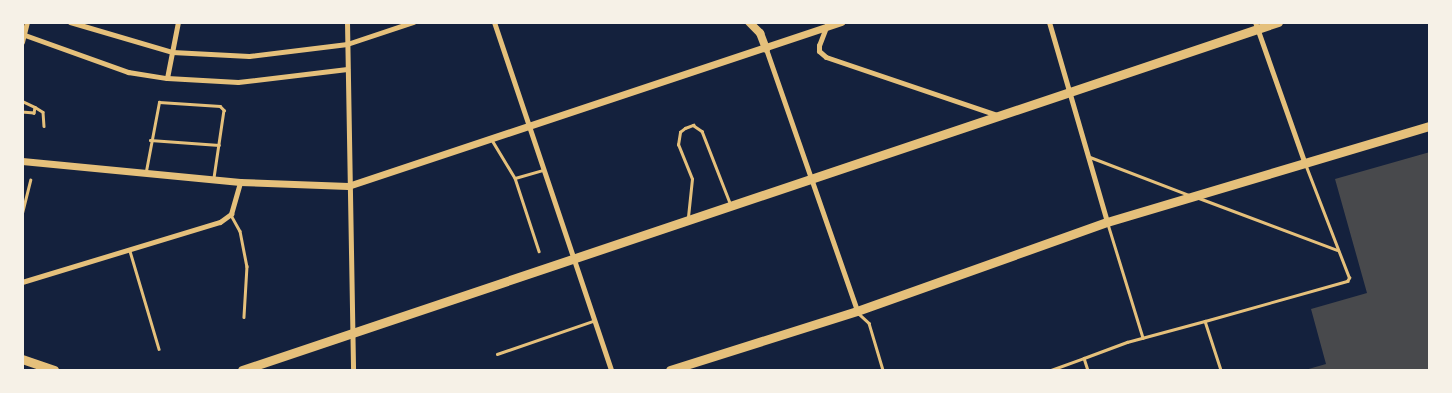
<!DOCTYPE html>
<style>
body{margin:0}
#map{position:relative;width:1452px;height:393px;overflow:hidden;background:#14213d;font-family:"PT Sans Narrow",sans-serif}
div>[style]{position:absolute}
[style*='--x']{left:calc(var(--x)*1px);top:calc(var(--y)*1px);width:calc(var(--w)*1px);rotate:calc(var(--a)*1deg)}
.building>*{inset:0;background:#48494c}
.service>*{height:2.5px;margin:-1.25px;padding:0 1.25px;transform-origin:1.25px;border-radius:1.25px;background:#e5c07b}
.minor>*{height:5px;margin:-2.5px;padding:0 2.5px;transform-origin:2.5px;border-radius:2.5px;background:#e5c07b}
.tertiary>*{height:7px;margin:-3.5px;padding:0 3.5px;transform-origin:3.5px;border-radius:3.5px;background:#e5c07b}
.secondary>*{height:8px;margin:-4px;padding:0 4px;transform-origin:4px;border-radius:4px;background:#e5c07b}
.primary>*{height:9px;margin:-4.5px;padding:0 4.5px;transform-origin:4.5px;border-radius:4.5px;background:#e5c07b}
span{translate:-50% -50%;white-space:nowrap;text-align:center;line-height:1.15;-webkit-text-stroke:4.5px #f6f1e7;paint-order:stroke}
.frame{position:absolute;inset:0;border:24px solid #f6f1e7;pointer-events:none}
</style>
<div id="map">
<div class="building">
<div style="clip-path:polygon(1430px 152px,1430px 370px,1305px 370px,1326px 364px,1311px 309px,1367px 293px,1335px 179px)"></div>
</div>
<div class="service">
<div style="--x:22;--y:101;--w:14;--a:25"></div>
<div style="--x:35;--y:107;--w:6;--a:99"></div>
<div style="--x:34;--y:113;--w:12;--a:-175"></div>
<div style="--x:35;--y:107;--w:9;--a:32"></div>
<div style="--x:43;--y:112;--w:14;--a:86"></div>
<div style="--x:150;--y:140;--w:69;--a:4.1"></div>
<div style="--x:492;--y:140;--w:44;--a:58.8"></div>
<div style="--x:515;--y:178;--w:77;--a:71.8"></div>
<div style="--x:1090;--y:157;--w:106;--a:21"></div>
<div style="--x:146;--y:171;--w:70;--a:-79.3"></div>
<div style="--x:159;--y:102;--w:61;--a:3.8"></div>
<div style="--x:220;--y:106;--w:6;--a:45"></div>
<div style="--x:224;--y:110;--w:69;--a:98.4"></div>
<div style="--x:515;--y:178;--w:29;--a:-16"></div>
<div style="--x:1199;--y:198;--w:147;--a:20.6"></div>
<div style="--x:22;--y:213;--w:34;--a:-76"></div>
<div style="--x:231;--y:215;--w:18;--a:61"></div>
<div style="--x:240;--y:231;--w:36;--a:79"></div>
<div style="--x:247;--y:266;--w:51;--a:93.4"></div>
<div style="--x:688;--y:217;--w:38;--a:-84"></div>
<div style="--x:692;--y:179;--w:37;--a:-112"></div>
<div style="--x:678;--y:145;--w:13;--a:-81"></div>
<div style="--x:680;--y:132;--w:6;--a:-39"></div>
<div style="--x:685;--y:128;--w:9;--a:-21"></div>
<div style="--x:693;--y:125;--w:11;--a:34"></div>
<div style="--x:702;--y:131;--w:77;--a:68.7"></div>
<div style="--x:1108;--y:224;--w:119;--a:72.9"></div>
<div style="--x:130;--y:251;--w:102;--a:73.5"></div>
<div style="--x:858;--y:313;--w:15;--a:42"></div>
<div style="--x:869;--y:323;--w:49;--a:73.4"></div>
<div style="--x:1205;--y:321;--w:148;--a:-15.7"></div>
<div style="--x:1347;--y:281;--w:4;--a:-56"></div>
<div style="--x:1349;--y:278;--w:122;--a:-111.1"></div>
<div style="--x:497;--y:354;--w:102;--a:-19"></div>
<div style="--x:1084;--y:358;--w:46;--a:-20.4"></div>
<div style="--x:1127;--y:342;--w:81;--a:-15.1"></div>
<div style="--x:1205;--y:321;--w:52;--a:71.9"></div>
<div style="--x:1051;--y:370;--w:35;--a:-20"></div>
<div style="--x:1084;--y:358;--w:13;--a:72"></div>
</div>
<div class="minor">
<div style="--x:70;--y:22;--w:106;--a:16.4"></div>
<div style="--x:172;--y:52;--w:77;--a:3"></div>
<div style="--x:249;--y:56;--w:99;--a:-7"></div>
<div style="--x:347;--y:44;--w:70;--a:-18.4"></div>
<div style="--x:347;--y:22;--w:348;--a:89"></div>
<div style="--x:494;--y:22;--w:367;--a:71.4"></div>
<div style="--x:828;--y:22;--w:25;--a:111"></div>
<div style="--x:819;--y:45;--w:6;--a:90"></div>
<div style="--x:819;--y:51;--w:9;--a:41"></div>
<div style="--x:826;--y:57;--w:181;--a:18.7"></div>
<div style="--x:1049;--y:22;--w:208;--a:73.8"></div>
<div style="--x:1255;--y:22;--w:151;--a:70.6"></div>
<div style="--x:22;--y:34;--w:113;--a:19.7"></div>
<div style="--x:128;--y:72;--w:39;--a:9"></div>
<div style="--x:167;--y:78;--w:71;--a:3.2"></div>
<div style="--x:238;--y:82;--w:110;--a:-6.8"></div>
<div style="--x:22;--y:42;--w:21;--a:-76"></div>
<div style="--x:766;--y:49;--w:277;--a:70.8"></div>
<div style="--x:167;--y:78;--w:57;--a:-78.9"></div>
<div style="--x:22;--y:282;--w:207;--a:-16.9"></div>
<div style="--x:220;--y:222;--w:14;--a:-36"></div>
<div style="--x:231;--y:214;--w:33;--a:-74"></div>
</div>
<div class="tertiary">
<div style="--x:22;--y:161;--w:219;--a:5.5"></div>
<div style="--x:240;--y:182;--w:108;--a:2.1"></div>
<div style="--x:348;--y:186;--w:520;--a:-18.4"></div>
</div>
<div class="secondary">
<div style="--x:749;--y:22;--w:16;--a:45"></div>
<div style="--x:760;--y:33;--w:17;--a:69"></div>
</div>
<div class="primary">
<div style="--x:22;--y:359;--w:34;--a:19"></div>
<div style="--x:242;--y:370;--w:1093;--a:-18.57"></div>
<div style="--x:670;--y:370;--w:196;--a:-17.5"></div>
<div style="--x:857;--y:311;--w:265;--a:-19.6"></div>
<div style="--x:1107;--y:222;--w:337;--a:-16.6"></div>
</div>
<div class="frame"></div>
</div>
